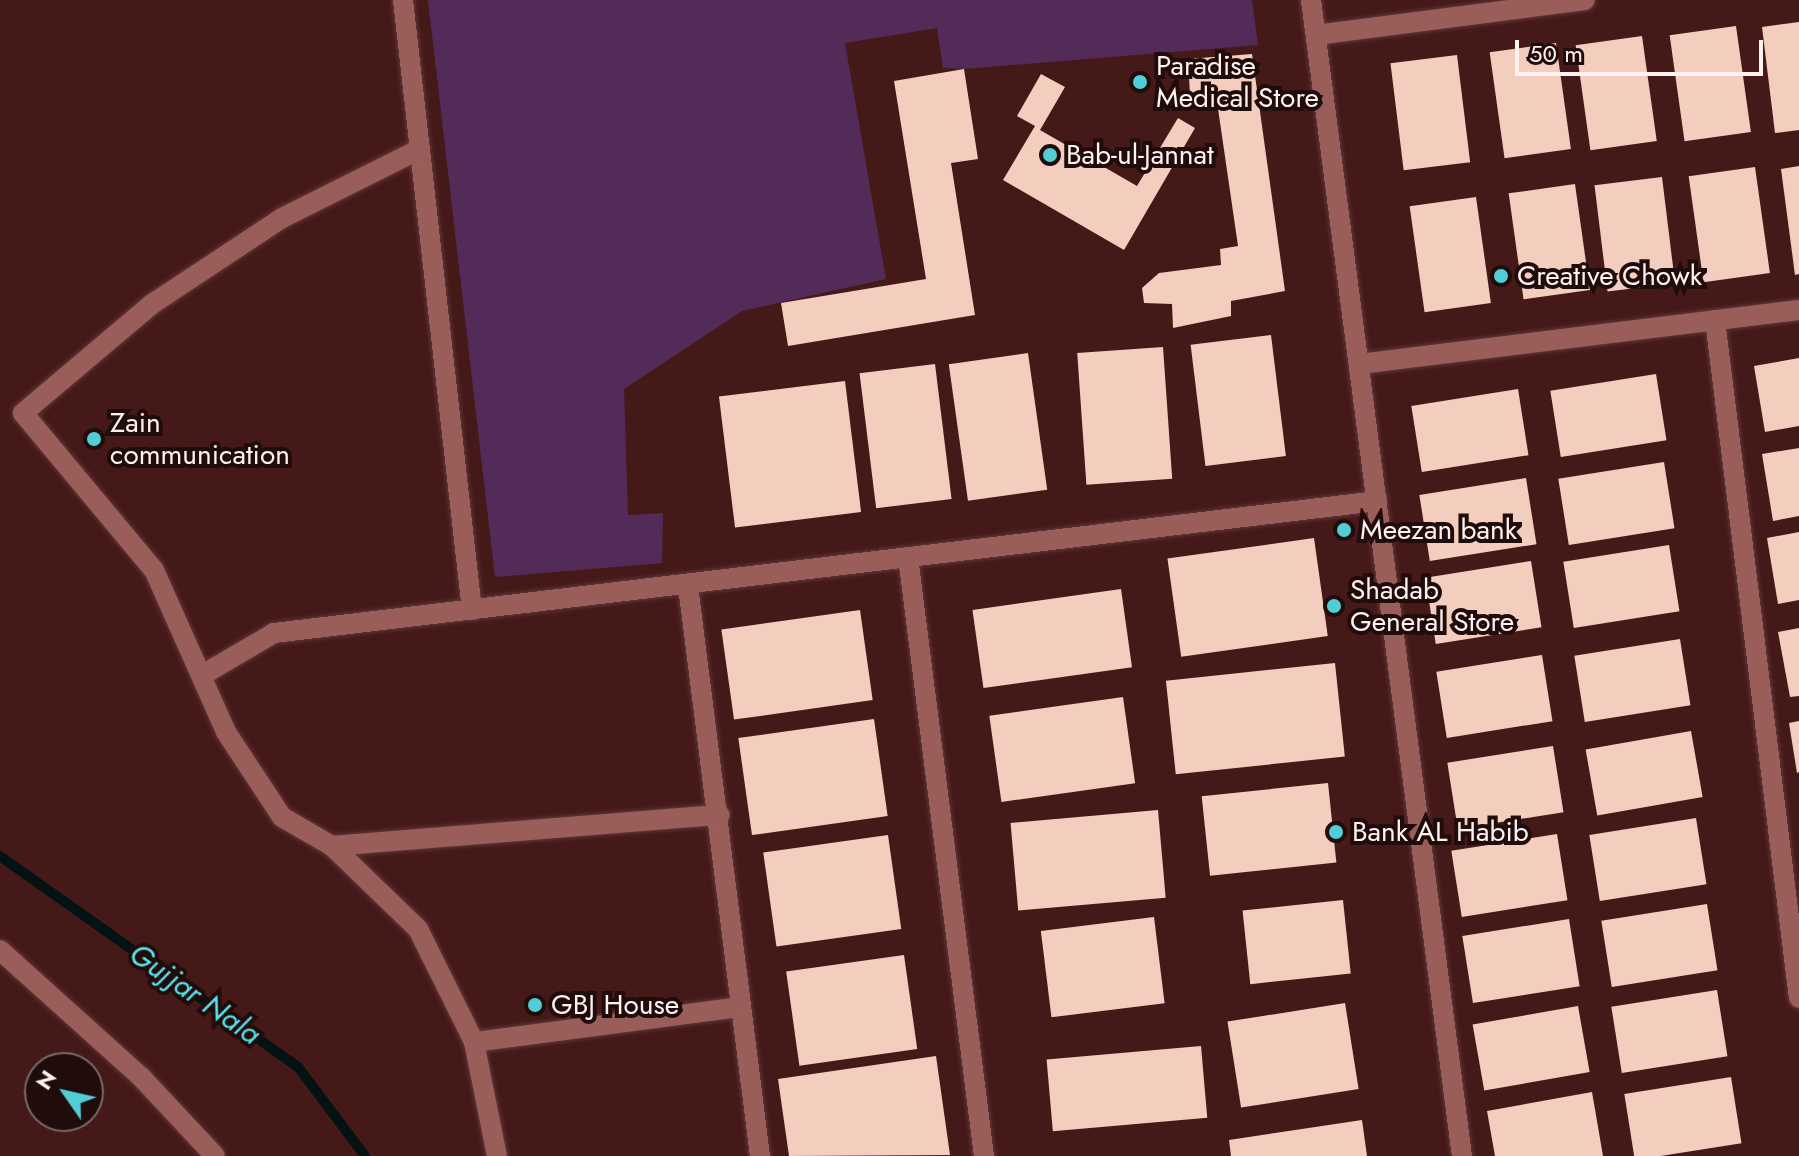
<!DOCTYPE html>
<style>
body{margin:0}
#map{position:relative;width:1799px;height:1156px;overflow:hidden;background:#461919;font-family:Jost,sans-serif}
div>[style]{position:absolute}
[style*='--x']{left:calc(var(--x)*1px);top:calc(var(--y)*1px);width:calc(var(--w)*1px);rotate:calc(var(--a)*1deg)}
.green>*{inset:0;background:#532b58}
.stream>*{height:10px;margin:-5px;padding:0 5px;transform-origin:5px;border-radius:5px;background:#031314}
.building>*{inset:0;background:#f3cebf;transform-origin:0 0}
.roads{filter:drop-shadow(0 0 2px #603737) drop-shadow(0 0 2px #603737)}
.minor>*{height:20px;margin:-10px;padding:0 10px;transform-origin:10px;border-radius:10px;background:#995d5a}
.dots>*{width:22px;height:22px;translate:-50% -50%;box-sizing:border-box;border:4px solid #1f0c0b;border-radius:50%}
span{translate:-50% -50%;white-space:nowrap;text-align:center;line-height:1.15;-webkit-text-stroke:8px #1f0c0b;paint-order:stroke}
.poi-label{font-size:28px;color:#fef1f0}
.left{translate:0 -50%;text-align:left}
.water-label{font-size:30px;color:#59e3ed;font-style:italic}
.north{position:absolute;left:24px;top:1052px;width:80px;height:80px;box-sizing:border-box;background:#1f0c0b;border:2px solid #786867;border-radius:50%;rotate:304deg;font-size:22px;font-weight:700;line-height:32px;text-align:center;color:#fef1f0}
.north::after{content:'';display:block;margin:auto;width:28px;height:36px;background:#52ccd5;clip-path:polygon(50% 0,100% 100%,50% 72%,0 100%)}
.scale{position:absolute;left:1515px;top:40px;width:248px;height:36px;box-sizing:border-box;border:4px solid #fef1f0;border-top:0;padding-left:10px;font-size:24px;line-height:28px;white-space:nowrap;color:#fef1f0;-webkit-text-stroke:6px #1f0c0b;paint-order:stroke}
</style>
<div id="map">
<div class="green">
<div style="clip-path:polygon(428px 0,1252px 0,1258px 45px,964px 69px,943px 68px,937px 28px,845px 43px,886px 279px,742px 311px,624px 389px,628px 515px,663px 513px,662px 563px,495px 577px)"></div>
</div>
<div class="stream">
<div style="--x:0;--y:856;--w:365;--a:35.3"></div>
<div style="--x:298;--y:1067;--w:111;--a:53"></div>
</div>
<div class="building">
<div style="clip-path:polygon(1799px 22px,1799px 130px,1775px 133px,1762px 27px)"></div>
<div style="left:1736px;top:26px;width:107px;height:67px;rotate:82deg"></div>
<div style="left:1642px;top:36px;width:106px;height:67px;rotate:82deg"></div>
<div style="left:1556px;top:43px;width:107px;height:67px;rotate:82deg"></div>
<div style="clip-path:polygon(1252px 54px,1285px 291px,1231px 301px,1231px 316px,1173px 328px,1172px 304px,1144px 303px,1142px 288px,1159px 273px,1221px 265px,1220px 249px,1238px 246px,1215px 88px,1190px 95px,1188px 59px)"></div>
<div style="left:1457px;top:55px;width:108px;height:67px;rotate:83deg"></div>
<div style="clip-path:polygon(964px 69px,978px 159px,951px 163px,975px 315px,788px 346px,781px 303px,926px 279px,894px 81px)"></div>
<div style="clip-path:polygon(1041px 74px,1065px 87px,1040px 130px,1137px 186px,1178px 118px,1195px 128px,1124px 250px,1003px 180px,1035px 126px,1017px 116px)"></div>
<div style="clip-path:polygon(1799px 166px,1799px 274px,1795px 275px,1781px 169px)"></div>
<div style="left:1755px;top:167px;width:107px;height:67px;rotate:82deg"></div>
<div style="left:1662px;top:177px;width:107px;height:68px;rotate:83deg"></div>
<div style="left:1575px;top:184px;width:107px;height:67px;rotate:82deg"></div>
<div style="left:1476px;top:197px;width:107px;height:67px;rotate:82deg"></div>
<div style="left:1271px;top:335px;width:122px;height:81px;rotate:83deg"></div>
<div style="left:1163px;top:347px;width:132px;height:86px;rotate:86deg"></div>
<div style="left:1028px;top:353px;width:138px;height:80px;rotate:82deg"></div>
<div style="clip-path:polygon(1799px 358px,1799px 426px,1765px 432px,1754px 366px)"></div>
<div style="left:935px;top:364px;width:136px;height:76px;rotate:83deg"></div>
<div style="left:1656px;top:374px;width:67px;height:107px;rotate:81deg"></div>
<div style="left:845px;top:381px;width:132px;height:127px;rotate:83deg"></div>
<div style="left:1518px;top:389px;width:67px;height:108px;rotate:81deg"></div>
<div style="clip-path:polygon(1799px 448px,1799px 516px,1773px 521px,1762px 454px)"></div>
<div style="left:1664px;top:462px;width:67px;height:107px;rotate:81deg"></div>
<div style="left:1526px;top:478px;width:67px;height:108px;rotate:81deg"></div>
<div style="clip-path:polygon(1799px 532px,1799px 600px,1778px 604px,1767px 538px)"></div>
<div style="left:1314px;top:538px;width:99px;height:148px;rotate:82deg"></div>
<div style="left:1669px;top:545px;width:67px;height:107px;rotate:81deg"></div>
<div style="left:1531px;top:561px;width:67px;height:107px;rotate:81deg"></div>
<div style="left:1121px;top:589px;width:79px;height:150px;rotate:82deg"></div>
<div style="left:860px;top:610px;width:91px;height:140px;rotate:82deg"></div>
<div style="clip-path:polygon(1799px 628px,1799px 696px,1790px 697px,1778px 632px)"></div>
<div style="left:1680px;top:639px;width:67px;height:107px;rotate:81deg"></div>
<div style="left:1542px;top:655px;width:67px;height:107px;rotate:81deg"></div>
<div style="left:1335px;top:663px;width:94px;height:170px;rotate:84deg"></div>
<div style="left:1123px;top:697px;width:87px;height:135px;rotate:82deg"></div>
<div style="left:874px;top:719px;width:98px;height:137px;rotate:82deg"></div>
<div style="clip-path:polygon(1799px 721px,1799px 772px,1797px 773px,1789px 723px)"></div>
<div style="left:1691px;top:731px;width:67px;height:107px;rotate:80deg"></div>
<div style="left:1553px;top:746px;width:67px;height:107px;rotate:81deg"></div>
<div style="left:1328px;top:783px;width:80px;height:127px;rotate:84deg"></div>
<div style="left:1158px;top:810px;width:88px;height:148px;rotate:85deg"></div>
<div style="left:1696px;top:818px;width:67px;height:108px;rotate:81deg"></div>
<div style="left:1557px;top:834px;width:67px;height:107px;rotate:81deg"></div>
<div style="left:888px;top:835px;width:95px;height:126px;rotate:82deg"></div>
<div style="left:1343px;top:900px;width:74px;height:101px;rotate:84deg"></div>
<div style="left:1707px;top:904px;width:67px;height:107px;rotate:81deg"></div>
<div style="left:1154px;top:917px;width:87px;height:114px;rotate:83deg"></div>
<div style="left:1569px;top:919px;width:68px;height:108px;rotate:81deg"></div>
<div style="left:904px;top:955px;width:95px;height:119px;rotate:82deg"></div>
<div style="left:1717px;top:990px;width:67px;height:107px;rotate:81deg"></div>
<div style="left:1345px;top:1003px;width:87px;height:119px;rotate:81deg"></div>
<div style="left:1578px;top:1006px;width:67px;height:107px;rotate:80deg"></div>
<div style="left:1201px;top:1046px;width:72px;height:155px;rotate:85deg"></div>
<div style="clip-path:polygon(936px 1056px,950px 1155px,789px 1156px,778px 1079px)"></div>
<div style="left:1731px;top:1077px;width:67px;height:108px;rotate:81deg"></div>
<div style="clip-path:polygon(1592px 1092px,1603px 1156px,1495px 1156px,1487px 1111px)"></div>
<div style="clip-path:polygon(1362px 1120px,1367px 1156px,1231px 1156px,1229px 1140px)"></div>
</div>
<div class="roads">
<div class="minor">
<div style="--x:403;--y:0;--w:614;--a:83.55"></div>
<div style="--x:1311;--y:0;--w:1166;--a:82.56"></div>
<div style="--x:1316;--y:35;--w:271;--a:-7.4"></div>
<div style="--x:418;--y:150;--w:152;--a:153.4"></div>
<div style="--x:282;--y:218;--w:156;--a:146.5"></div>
<div style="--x:152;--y:304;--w:169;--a:139.8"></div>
<div style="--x:23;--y:413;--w:204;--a:50.2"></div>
<div style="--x:154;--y:570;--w:177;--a:66"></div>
<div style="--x:226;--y:732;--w:102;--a:56.6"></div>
<div style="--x:282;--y:817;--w:58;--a:30.1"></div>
<div style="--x:332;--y:846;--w:120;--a:44"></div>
<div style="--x:418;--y:929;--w:126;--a:63.6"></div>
<div style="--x:474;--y:1042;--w:116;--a:78.6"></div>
<div style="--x:1715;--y:320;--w:683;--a:82.94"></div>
<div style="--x:1359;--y:364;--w:443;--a:-7"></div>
<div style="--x:908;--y:557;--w:604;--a:82.77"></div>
<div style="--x:688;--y:586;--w:575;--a:82.8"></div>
<div style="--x:204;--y:674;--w:81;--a:-30.4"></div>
<div style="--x:274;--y:633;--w:1111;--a:-6.82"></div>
<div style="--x:332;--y:846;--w:389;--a:-4.6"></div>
<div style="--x:0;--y:950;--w:190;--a:42"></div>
<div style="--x:141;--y:1077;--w:108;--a:46.9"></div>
<div style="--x:474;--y:1042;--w:269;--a:-7.5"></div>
</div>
</div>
<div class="dots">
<div style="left:1140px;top:82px;background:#52ccd5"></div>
<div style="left:1050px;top:155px;background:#52ccd5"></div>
<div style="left:1501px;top:276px;background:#52ccd5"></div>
<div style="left:94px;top:439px;background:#52ccd5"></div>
<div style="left:1344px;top:530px;background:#52ccd5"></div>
<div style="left:1334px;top:606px;background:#52ccd5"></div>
<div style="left:1336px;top:832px;background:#52ccd5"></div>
<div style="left:535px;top:1005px;background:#52ccd5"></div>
</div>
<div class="poi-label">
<span class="left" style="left:1156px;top:82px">Paradise<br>Medical Store</span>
<span class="left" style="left:1066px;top:155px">Bab-ul-Jannat</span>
<span class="left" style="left:1517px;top:276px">Creative Chowk</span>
<span class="left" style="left:110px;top:439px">Zain<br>communication</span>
<span class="left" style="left:1360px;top:530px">Meezan bank</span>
<span class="left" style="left:1350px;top:606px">Shadab<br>General Store</span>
<span class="left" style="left:1352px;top:832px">Bank AL Habib</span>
<span class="left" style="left:551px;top:1005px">GBJ House</span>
</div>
<div class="water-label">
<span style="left:195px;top:994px;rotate:35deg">Gujjar Nala</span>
</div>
<div class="north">N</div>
<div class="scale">50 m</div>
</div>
